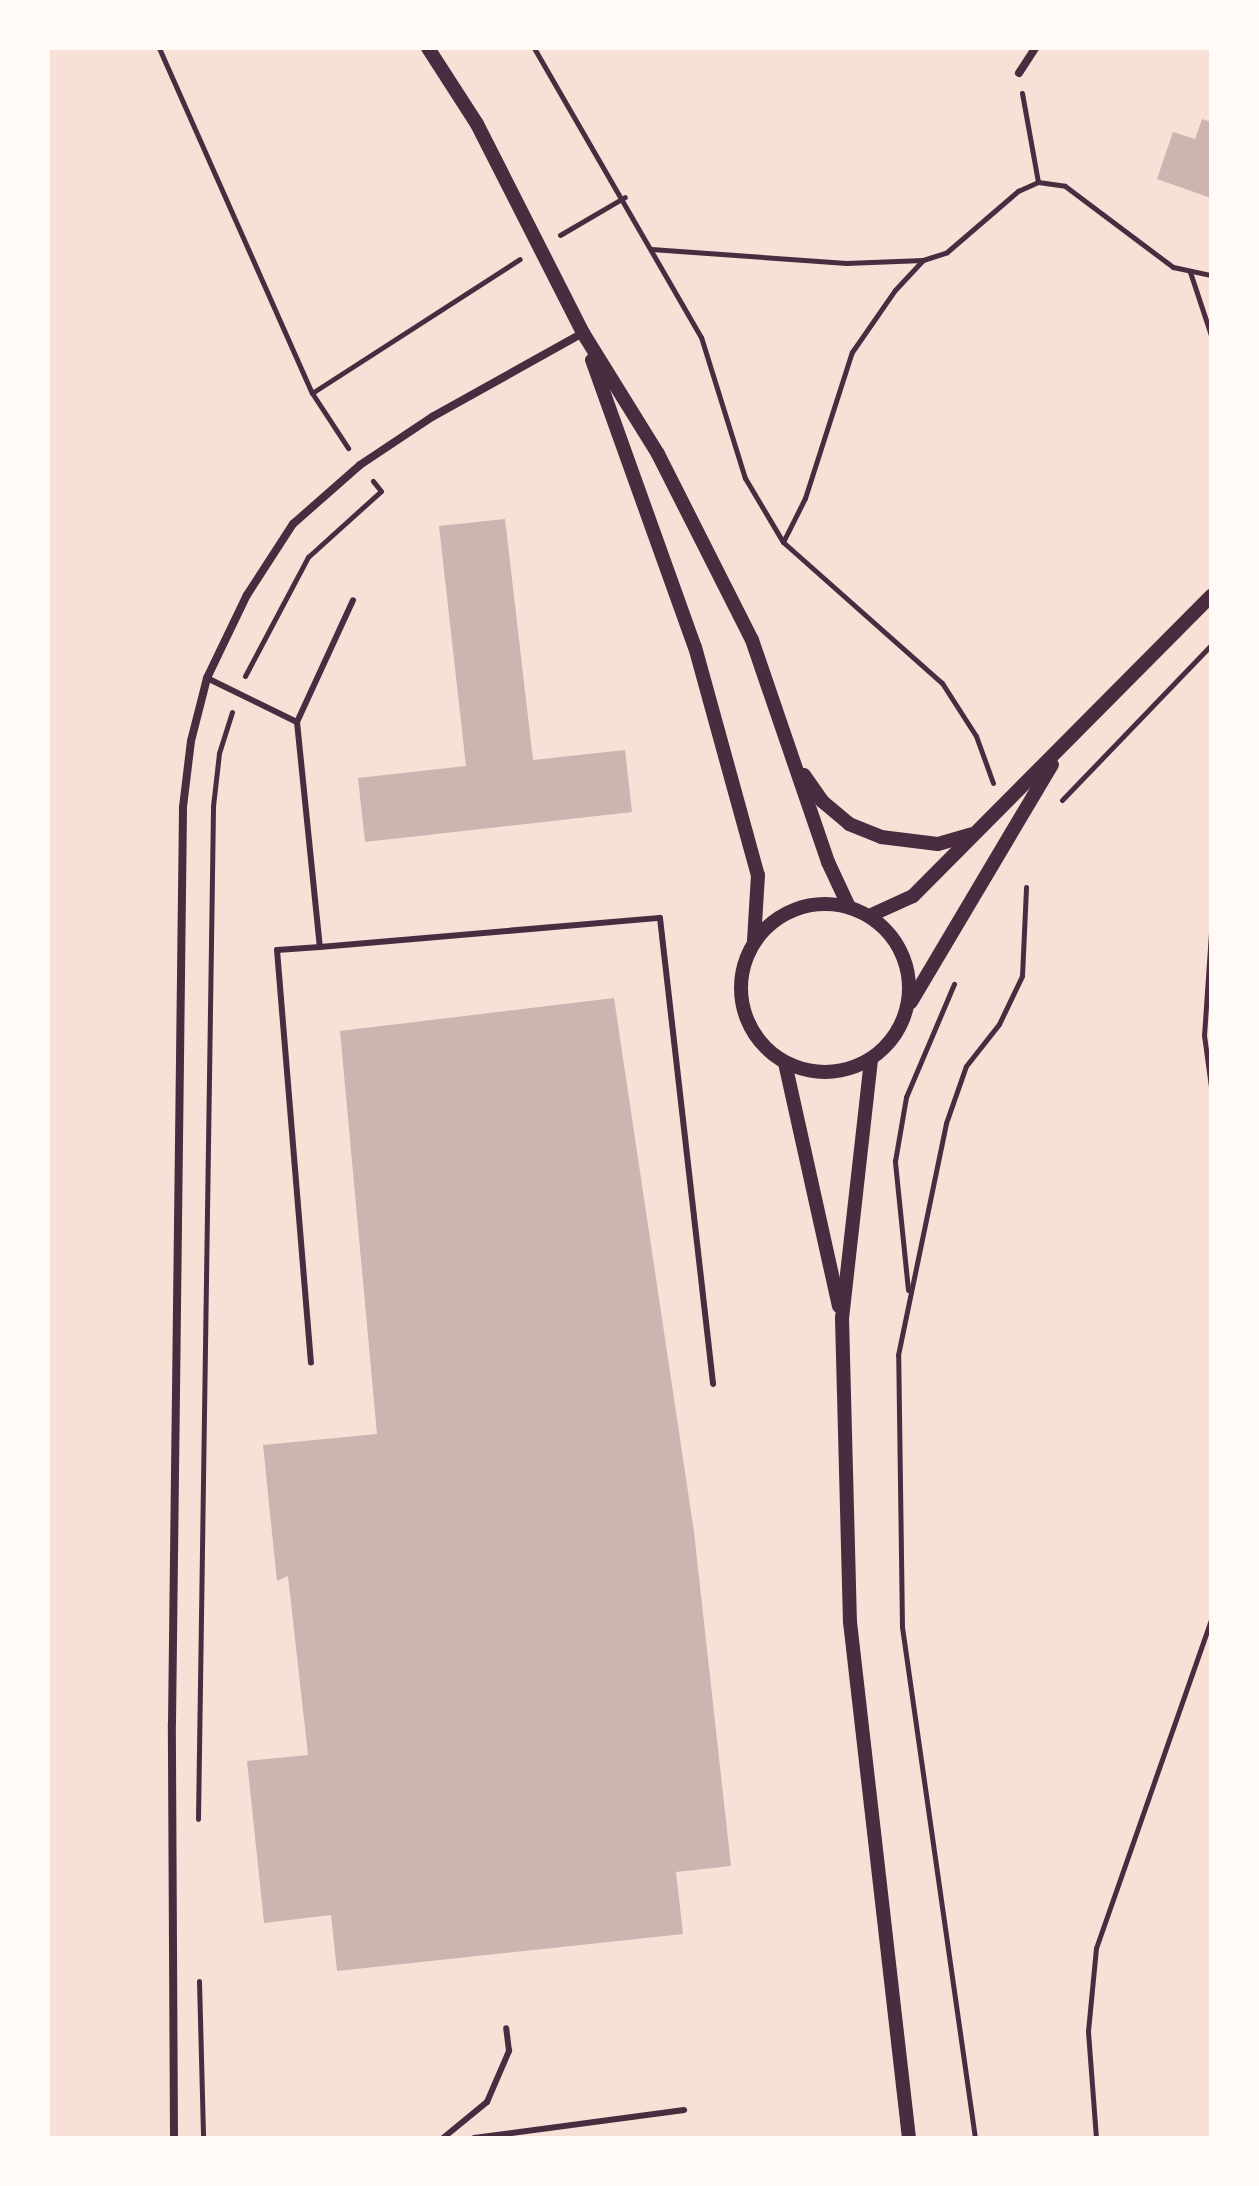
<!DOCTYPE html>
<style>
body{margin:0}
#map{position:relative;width:1259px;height:2186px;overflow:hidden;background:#f7e1d7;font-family:Arial,sans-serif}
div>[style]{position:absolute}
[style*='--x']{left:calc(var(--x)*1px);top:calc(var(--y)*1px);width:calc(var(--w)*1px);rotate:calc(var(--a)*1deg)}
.building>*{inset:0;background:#ccb4b1}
.path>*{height:5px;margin:-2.5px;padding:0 2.5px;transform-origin:2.5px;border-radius:2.5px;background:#4a2c40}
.service>*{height:6px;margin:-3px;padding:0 3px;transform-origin:3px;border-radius:3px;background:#4a2c40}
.minor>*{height:8px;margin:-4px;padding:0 4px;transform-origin:4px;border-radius:4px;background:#4a2c40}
.tertiary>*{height:14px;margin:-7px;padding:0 7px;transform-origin:7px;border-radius:7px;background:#4a2c40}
.tertiary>.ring{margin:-7px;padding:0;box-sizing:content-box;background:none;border:14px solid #4a2c40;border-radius:50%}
span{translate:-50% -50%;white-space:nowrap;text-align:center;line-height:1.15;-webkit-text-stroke:8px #fffaf5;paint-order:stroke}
.frame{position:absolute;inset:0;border:50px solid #fffaf5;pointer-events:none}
</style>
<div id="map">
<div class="building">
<div style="clip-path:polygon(1202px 119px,1211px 122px,1211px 198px,1157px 179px,1173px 132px,1195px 139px)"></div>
<div style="clip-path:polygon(505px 519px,533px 760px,625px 750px,632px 812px,365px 842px,358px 778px,466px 766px,439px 526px)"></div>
<div style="clip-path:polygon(614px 998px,694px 1532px,731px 1866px,676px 1872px,683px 1934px,337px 1971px,331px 1915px,264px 1923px,247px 1761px,308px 1755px,288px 1576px,277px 1581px,263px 1445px,377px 1434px,340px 1031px)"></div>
</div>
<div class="path">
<div style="--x:159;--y:48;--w:377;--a:66.1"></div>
<div style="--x:312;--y:393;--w:66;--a:56.8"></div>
<div style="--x:534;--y:48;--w:334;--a:60"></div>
<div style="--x:701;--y:337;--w:148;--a:72.7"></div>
<div style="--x:745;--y:478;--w:74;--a:59.3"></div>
<div style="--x:783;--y:542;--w:213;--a:41.6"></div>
<div style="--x:942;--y:683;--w:63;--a:57.3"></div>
<div style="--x:976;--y:736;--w:50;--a:70.1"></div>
<div style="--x:1022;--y:93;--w:90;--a:79.8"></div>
<div style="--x:560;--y:235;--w:75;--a:-30.3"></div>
<div style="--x:651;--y:249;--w:196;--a:4.1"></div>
<div style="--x:846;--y:263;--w:77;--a:-2.2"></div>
<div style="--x:923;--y:260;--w:25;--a:-18"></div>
<div style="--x:947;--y:252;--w:94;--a:-40.7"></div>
<div style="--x:1018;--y:191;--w:22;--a:-24"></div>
<div style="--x:1038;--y:182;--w:27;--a:8"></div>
<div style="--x:1065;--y:186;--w:135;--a:36.9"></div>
<div style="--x:1173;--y:267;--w:39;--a:12"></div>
<div style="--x:1190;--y:272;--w:66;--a:71.6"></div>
<div style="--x:312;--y:393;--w:247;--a:-32.8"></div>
<div style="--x:783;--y:542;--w:49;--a:-63.4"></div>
<div style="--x:805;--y:498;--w:153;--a:-72.2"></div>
<div style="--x:852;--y:352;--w:75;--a:-55.3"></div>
<div style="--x:895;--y:290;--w:40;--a:-47"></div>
<div style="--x:245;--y:676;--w:135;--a:-62.1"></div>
<div style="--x:308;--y:557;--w:98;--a:-42.1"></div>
<div style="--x:381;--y:491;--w:13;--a:-129"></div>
<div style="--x:1062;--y:800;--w:215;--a:-46.1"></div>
<div style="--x:1211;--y:933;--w:102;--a:93.9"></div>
<div style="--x:1204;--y:1035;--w:52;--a:82.3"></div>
<div style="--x:908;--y:1290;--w:130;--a:-95.8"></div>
<div style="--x:895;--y:1161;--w:65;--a:-80.2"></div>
<div style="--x:906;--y:1097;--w:123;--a:-67"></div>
<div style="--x:198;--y:1819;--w:1013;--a:-89.15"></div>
<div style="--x:213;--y:806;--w:53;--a:-83.5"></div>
<div style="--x:219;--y:753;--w:43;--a:-72.4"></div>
<div style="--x:199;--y:1981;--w:157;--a:88.5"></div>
<div style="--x:975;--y:2138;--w:516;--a:-98.13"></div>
<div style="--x:902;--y:1627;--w:272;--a:-90.8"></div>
<div style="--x:898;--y:1355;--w:237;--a:-78.3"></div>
<div style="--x:946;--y:1123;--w:60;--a:-70.7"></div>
<div style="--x:966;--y:1066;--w:53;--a:-51.8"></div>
<div style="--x:999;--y:1024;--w:53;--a:-64.4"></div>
<div style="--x:1022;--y:976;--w:89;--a:-87.4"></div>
<div style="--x:1096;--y:2138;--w:107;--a:-94.3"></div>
<div style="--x:1088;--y:2031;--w:83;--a:-84.5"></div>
<div style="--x:1096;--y:1948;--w:348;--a:-70.7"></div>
</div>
<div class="service">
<div style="--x:207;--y:678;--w:100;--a:26.1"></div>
<div style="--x:297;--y:722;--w:226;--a:84.2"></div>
<div style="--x:320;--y:947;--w:43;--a:176"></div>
<div style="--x:277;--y:950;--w:414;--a:85.3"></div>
<div style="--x:297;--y:722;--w:134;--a:-65.3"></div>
<div style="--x:320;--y:947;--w:341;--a:-4.9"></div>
<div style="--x:660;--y:918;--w:469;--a:83.5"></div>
<div style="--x:443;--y:2138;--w:57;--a:-39.3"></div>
<div style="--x:487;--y:2102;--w:56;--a:-66.7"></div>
<div style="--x:509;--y:2051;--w:23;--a:-97"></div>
<div style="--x:474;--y:2138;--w:212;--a:-7.6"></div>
</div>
<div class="minor">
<div style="--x:1019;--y:73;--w:30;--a:-57"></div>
<div style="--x:174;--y:2138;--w:415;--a:-90.3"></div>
<div style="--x:172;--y:1723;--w:916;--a:-89.31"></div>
<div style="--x:183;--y:807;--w:66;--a:-83.1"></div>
<div style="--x:191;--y:741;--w:65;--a:-75.7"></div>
<div style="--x:207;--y:678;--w:92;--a:-64.3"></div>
<div style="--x:247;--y:595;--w:85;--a:-57.1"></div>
<div style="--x:293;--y:524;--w:89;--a:-41.4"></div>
<div style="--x:360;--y:465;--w:87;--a:-33.7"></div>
<div style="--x:432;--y:417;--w:173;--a:-29.1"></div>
</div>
<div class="tertiary">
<div style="--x:428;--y:48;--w:90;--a:57.2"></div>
<div style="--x:477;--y:124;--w:234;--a:63.1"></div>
<div style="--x:583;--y:333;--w:142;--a:58.2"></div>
<div style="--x:658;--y:454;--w:208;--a:63.2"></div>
<div style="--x:752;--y:640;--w:235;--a:71.1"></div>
<div style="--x:828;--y:862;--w:50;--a:65"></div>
<div style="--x:592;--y:360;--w:305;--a:70.3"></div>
<div style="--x:695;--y:647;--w:237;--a:74.6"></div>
<div style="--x:758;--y:875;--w:66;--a:93.5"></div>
<div style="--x:804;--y:775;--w:32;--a:55"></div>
<div style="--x:822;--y:801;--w:35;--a:40"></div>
<div style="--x:849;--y:824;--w:35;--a:22"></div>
<div style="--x:881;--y:837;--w:57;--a:7"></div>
<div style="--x:938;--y:844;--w:35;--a:-16"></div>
<div class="ring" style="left:741px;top:904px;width:154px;height:154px"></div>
<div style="--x:869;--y:916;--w:48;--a:-24.4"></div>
<div style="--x:913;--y:896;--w:423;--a:-45.2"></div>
<div style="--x:911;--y:1002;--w:276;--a:-59.3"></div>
<div style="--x:871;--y:1060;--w:260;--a:96.4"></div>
<div style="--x:842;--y:1318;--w:304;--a:88.5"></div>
<div style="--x:850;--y:1622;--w:519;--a:83.48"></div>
<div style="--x:785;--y:1063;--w:249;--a:77.5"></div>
</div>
<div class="frame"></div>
</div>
